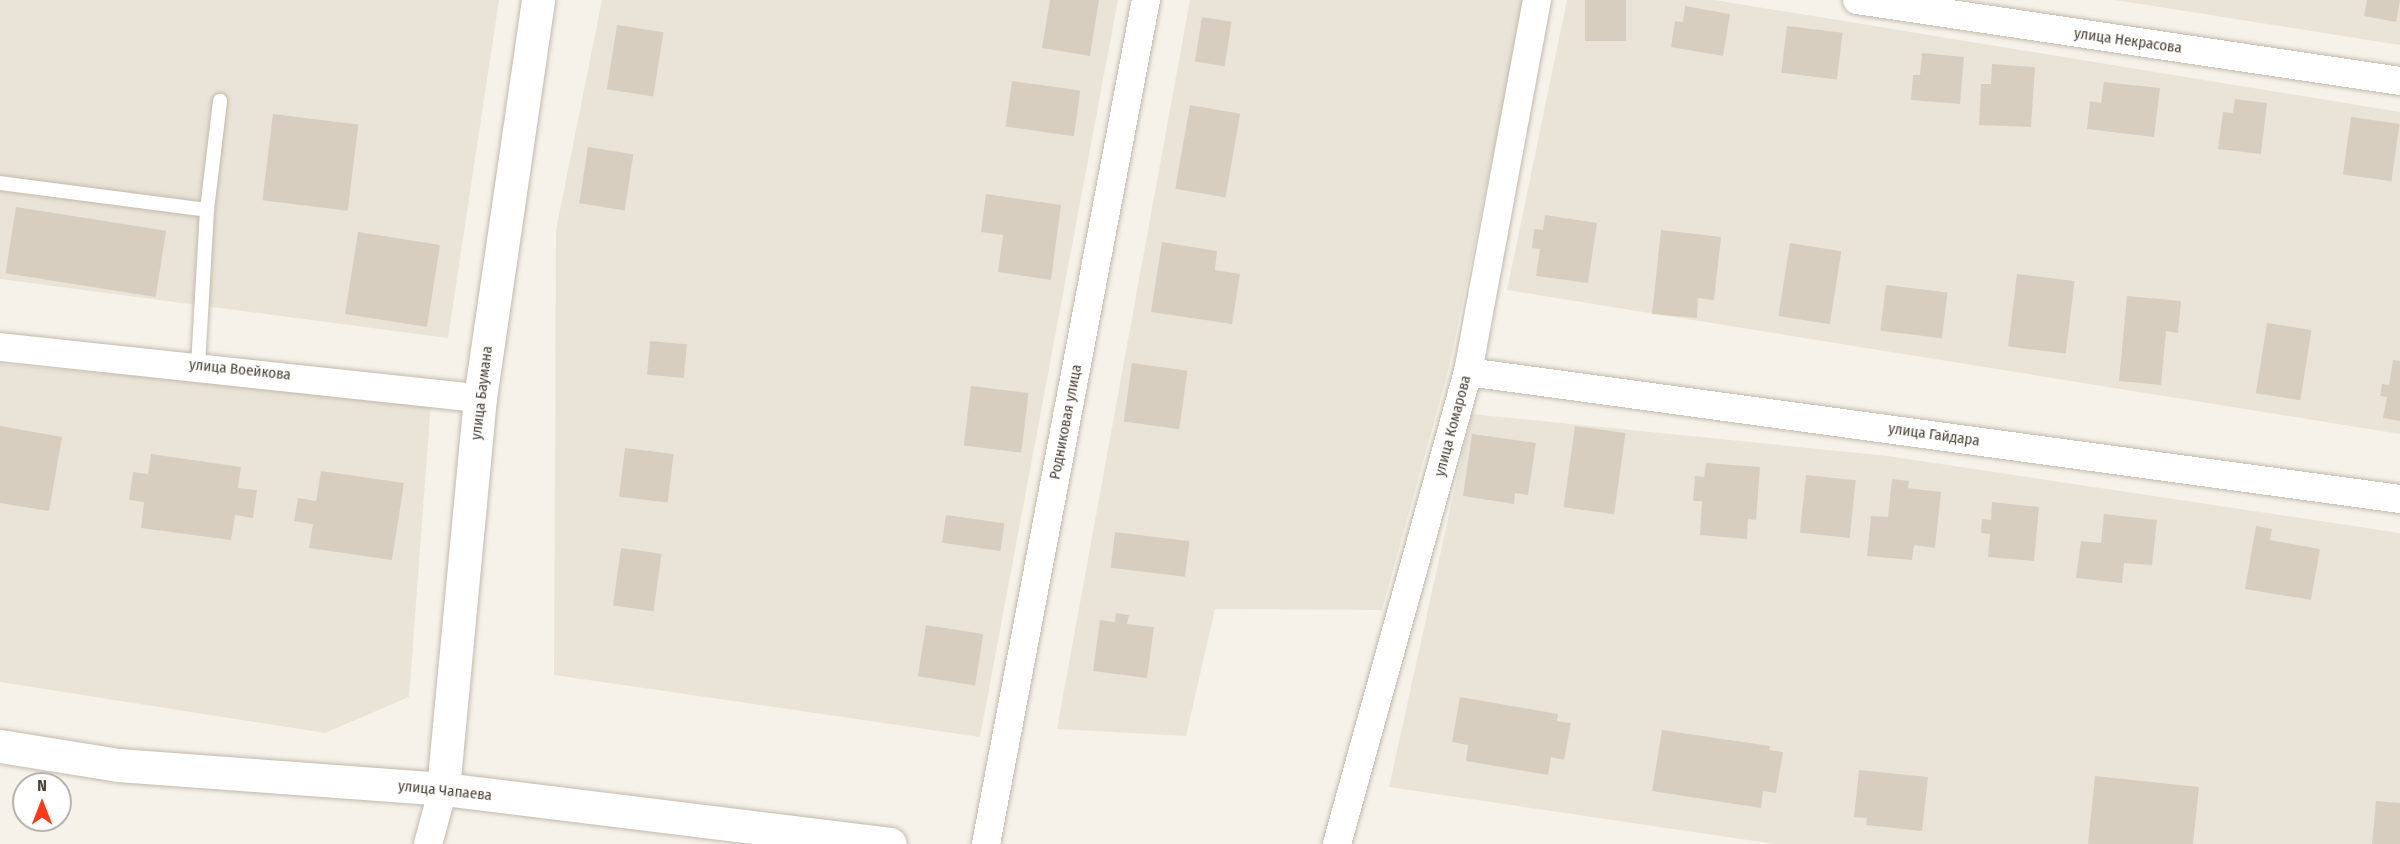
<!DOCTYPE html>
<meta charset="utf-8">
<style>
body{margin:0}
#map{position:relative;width:2400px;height:844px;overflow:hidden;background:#f6f2ea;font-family:"Fira Sans Condensed",sans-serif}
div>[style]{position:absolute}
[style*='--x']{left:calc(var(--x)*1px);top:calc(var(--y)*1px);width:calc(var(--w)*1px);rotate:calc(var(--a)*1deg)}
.residential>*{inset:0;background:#eae4d8}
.building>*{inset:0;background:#d8cebf;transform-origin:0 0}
.roads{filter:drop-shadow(0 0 2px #c2baac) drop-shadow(0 0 2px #c2baac)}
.service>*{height:14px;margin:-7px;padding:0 7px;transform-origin:7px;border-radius:7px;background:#fff}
.minor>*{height:28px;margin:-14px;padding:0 14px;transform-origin:14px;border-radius:14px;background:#fff}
.tertiary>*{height:33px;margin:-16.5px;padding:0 16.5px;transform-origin:16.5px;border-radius:16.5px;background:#fff}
span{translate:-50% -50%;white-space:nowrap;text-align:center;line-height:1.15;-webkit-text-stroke:6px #fff;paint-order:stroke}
.street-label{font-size:15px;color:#4b4338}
.north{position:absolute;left:12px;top:772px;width:60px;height:60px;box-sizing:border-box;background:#fff;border:2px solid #b7b4af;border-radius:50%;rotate:0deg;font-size:16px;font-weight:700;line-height:24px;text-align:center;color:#4b4338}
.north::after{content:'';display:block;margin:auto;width:21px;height:27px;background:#ff3918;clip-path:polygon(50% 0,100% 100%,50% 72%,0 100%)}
</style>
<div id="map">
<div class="residential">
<div style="clip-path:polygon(0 0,499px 0,448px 338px,0 279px)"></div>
<div style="clip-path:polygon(602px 0,1118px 0,980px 737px,554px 675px,556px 230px)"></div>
<div style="clip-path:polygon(1190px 0,1525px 0,1449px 368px,1382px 610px,1215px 609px,1186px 736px,1057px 729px)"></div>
<div style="clip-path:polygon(1567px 0,1715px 0,2400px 112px,2400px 434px,1507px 290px)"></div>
<div style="clip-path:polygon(2115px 0,2400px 0,2400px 45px)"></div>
<div style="clip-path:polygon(0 364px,431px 402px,409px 697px,325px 733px,0 682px)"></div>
<div style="clip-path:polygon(1471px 414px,1888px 456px,2400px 533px,2400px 844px,1775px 844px,1389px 787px)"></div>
</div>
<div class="building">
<div style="clip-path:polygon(1050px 0,1099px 0,1090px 56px,1042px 48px)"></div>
<div style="left:1585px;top:0;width:41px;height:41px"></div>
<div style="clip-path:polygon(2367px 0,2400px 0,2396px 22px,2364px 16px)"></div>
<div style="clip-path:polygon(1685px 6px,1730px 14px,1723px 56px,1671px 47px,1675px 21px,1683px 22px)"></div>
<div style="left:1202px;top:17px;width:30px;height:45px;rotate:9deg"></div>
<div style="left:617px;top:25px;width:47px;height:65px;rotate:9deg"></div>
<div style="left:1787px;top:26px;width:56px;height:47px;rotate:7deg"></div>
<div style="clip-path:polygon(1922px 53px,1964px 57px,1960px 104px,1911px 100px,1913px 75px,1920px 75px)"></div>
<div style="clip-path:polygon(1992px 64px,2035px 67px,2031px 127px,1979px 125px,1981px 84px,1991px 84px)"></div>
<div style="left:1012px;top:81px;width:69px;height:46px;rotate:8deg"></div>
<div style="clip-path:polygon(2104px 82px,2160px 88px,2154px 137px,2087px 129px,2090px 101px,2101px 103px)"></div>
<div style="clip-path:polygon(2235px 99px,2267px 103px,2261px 154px,2218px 149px,2223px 112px,2233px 113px)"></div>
<div style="left:1190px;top:105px;width:51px;height:85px;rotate:10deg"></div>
<div style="left:273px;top:114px;width:86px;height:87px;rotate:7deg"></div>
<div style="left:2351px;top:117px;width:49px;height:58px;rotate:8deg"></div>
<div style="left:588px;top:147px;width:46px;height:57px;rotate:9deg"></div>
<div style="clip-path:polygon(986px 194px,1061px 205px,1051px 280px,998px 272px,1003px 235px,981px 232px)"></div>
<div style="left:16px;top:207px;width:152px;height:67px;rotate:9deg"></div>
<div style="clip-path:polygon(1545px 215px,1597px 223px,1588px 283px,1536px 276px,1540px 249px,1532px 248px,1534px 229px,1543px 230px)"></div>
<div style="clip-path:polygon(1661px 230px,1721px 237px,1714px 300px,1698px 298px,1697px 318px,1652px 314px)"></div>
<div style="left:358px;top:232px;width:83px;height:83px;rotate:9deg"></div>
<div style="clip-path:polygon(1162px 242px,1217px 251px,1215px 270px,1240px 274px,1232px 324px,1151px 312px)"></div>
<div style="left:1790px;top:243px;width:52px;height:74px;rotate:9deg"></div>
<div style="left:2017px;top:274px;width:58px;height:73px;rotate:7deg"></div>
<div style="left:1886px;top:285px;width:62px;height:46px;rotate:7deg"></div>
<div style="clip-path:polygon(2127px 296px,2181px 301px,2178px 333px,2166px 331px,2161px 385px,2119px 381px)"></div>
<div style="left:2267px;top:323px;width:45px;height:71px;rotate:9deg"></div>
<div style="left:650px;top:341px;width:37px;height:34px;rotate:5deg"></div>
<div style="clip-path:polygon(2393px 360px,2400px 361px,2400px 421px,2383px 418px,2387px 397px,2380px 396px,2382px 384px,2389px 385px)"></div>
<div style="left:1132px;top:363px;width:56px;height:59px;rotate:8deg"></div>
<div style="left:971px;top:386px;width:58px;height:60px;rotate:7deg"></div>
<div style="clip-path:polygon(0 426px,62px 437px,49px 511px,0 503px)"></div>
<div style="left:1575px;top:426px;width:51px;height:82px;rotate:8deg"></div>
<div style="clip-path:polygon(1472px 434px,1536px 443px,1528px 495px,1515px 493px,1514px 504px,1463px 496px)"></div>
<div style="left:625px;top:448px;width:49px;height:49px;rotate:7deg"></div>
<div style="clip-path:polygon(151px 454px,241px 467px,238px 488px,257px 490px,253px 518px,235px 515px,231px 540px,141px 528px,144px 502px,129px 500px,133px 472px,148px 474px)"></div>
<div style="clip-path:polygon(1706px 463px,1760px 467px,1756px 520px,1748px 519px,1747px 539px,1700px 535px,1702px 501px,1693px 501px,1695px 476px,1704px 477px)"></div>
<div style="clip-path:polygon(321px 471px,404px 483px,392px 560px,309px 548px,313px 524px,294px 521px,298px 498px,316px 501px)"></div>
<div style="left:1806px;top:475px;width:50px;height:58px;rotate:6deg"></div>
<div style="clip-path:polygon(1892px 479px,1909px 481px,1908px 488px,1941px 492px,1935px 548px,1914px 545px,1912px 560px,1867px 556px,1871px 516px,1888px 517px)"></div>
<div style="clip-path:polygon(1992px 502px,2039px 507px,2034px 561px,1988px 557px,1990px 534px,1981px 533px,1982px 519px,1991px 520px)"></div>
<div style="clip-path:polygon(2104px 514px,2157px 520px,2152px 565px,2124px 563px,2122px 583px,2076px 578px,2081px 541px,2101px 543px)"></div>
<div style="left:946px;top:515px;width:59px;height:28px;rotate:8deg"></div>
<div style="clip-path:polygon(2256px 526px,2272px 529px,2270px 540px,2320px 549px,2311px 600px,2245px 589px)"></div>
<div style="left:1115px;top:532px;width:75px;height:36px;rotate:7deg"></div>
<div style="left:621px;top:548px;width:41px;height:58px;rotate:8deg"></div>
<div style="clip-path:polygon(1116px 613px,1129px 615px,1127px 624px,1154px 627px,1147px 678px,1093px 671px,1100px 620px,1115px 622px)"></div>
<div style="left:926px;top:625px;width:58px;height:52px;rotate:9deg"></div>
<div style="clip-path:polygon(1460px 697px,1558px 714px,1557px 721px,1571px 723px,1564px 760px,1551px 757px,1548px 775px,1466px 761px,1468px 745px,1452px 742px)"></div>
<div style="clip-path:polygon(1662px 730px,1770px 746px,1769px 750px,1783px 752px,1776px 793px,1763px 791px,1761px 808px,1652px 791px)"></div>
<div style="clip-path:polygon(1859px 770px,1928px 777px,1922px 831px,1866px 825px,1867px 818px,1854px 817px)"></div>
<div style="clip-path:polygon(2095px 776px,2199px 787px,2193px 844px,2088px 844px)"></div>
<div style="clip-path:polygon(2376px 801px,2400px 803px,2400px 844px,2372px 844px)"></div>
</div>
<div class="roads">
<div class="service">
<div style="--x:0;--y:183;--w:209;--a:7.4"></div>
<div style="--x:207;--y:210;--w:155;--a:93.3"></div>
<div style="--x:207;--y:210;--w:110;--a:-83.2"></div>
</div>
<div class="minor">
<div style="--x:1857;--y:0;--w:549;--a:8.48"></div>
<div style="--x:0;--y:347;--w:483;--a:6.1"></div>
<div style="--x:1468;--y:372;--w:941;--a:7.76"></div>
<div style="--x:428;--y:844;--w:57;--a:-74.7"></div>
<div style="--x:986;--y:844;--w:859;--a:-79.27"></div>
<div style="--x:1337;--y:844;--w:490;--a:-74.5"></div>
<div style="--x:1468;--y:372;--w:378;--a:-79.5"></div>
</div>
<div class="tertiary">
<div style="--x:0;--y:746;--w:120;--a:9.1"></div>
<div style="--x:118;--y:765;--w:326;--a:4.2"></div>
<div style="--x:443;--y:789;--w:450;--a:7"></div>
<div style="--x:443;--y:789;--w:393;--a:-84.6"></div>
<div style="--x:480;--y:398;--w:402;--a:-81.7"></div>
</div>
</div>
<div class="street-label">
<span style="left:2128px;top:41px;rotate:8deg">улица Некрасова</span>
<span style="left:240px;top:370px;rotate:6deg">улица Воейкова</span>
<span style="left:482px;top:393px;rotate:-83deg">улица Баумана</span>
<span style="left:1066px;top:422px;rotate:-79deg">Родниковая улица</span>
<span style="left:1453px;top:426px;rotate:-75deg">улица Комарова</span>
<span style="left:1934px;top:435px;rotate:8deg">улица Гайдара</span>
<span style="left:445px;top:791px;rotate:6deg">улица Чапаева</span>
</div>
<div class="north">N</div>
</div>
